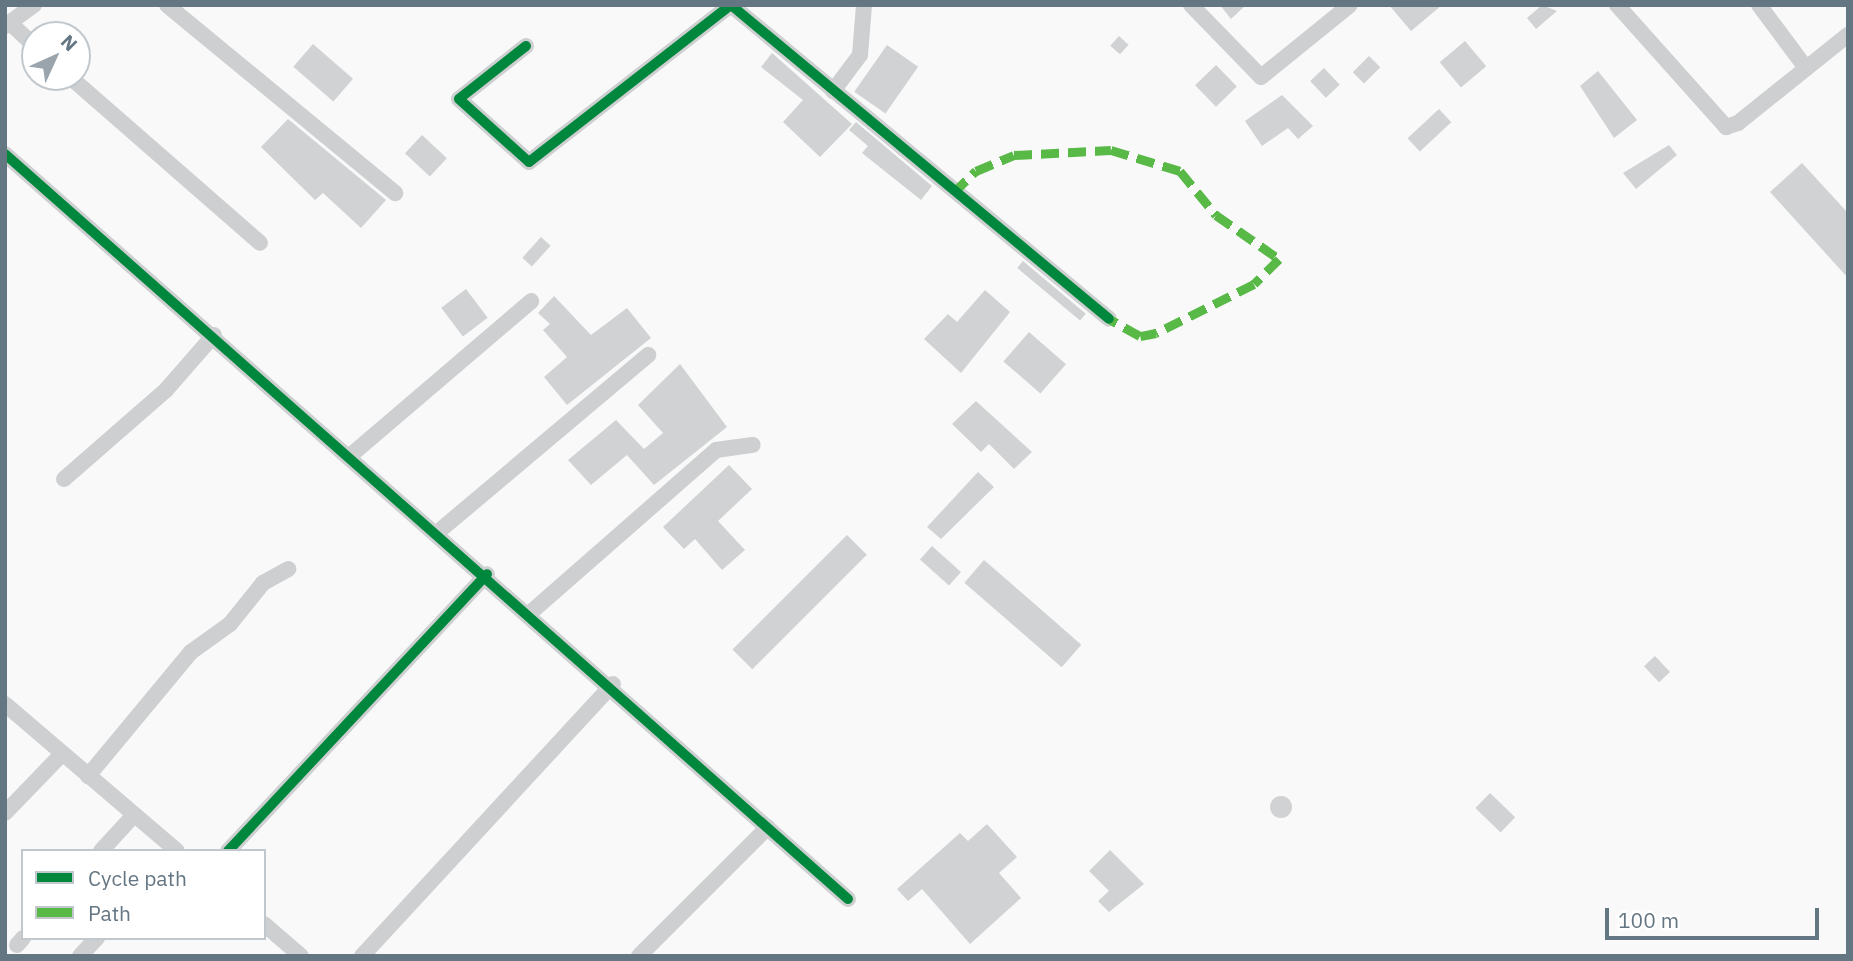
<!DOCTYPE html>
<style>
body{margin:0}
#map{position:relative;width:1853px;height:961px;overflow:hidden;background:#f9f9f9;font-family:"IBM Plex Sans",sans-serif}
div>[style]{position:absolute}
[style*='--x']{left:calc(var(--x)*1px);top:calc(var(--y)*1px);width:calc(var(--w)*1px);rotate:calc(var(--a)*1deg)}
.building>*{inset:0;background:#d0d2d3;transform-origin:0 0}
.round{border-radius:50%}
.minor>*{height:16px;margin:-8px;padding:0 8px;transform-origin:8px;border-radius:8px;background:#cecfd0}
.quiet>*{height:9px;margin-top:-4.5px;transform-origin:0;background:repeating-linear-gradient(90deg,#58b947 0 18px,transparent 0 27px)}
.cycleway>*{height:10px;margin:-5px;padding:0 5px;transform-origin:5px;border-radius:5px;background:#00873e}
span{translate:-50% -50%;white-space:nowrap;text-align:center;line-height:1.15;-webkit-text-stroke:7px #fff;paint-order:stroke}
.frame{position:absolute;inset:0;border:7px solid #657683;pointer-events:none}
.legend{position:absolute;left:21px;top:849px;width:245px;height:91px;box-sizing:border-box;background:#fff;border:2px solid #c1c8cd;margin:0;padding:9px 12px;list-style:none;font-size:21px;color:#657683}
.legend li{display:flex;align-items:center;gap:14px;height:35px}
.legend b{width:35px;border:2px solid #c1c8cd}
.north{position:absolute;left:21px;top:21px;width:70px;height:70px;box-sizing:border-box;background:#fff;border:2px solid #c1c8cd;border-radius:50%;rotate:45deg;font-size:19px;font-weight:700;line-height:28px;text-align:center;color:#657683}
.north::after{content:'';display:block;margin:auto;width:24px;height:32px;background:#99a4ac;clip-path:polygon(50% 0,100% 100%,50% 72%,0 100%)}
.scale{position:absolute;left:1605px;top:908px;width:214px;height:32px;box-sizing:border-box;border:4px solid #657683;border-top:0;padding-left:9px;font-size:21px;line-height:24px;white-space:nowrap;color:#657683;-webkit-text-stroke:5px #fff;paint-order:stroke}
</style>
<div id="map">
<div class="building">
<div style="clip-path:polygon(1220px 5px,1246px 5px,1231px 19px)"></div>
<div style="clip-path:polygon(1389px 5px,1442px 5px,1411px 31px)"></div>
<div style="clip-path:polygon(1542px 5px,1557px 11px,1536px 29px,1527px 18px)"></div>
<div style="left:1119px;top:36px;width:13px;height:13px;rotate:42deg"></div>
<div style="left:1465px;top:41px;width:33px;height:33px;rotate:50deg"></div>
<div style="left:313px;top:44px;width:53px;height:30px;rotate:41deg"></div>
<div style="left:887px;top:45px;width:38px;height:57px;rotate:35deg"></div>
<div style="clip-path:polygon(772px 53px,852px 124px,820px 157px,783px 122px,803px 100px,761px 67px)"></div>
<div style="left:1369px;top:56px;width:16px;height:23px;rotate:45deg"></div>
<div style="left:1216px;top:65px;width:30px;height:29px;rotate:46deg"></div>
<div style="left:1324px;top:68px;width:23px;height:19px;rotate:47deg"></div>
<div style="clip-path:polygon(1598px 71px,1637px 120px,1614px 138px,1580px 86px)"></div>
<div style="clip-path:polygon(1282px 95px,1313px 126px,1298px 139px,1288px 128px,1262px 146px,1245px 121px)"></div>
<div style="left:1439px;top:109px;width:18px;height:43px;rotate:47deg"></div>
<div style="clip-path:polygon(288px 119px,386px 200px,361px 228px,323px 193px,315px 200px,261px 147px)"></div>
<div style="clip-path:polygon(856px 122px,932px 186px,921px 200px,862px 153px,868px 146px,849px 130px)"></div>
<div style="left:422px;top:135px;width:34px;height:25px;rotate:43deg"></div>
<div style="clip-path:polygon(1669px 145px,1677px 155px,1636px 189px,1623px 173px)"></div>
<div style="clip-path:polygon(1802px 163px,1848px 213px,1848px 278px,1770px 192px)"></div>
<div style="left:541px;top:237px;width:13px;height:28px;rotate:42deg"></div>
<div style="left:1023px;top:261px;width:82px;height:9px;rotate:40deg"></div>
<div style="left:466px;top:289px;width:36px;height:31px;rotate:53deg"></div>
<div style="clip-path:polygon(985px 290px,1010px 312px,961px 373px,924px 339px,948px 314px,957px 322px)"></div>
<div style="clip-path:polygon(554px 296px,591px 335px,627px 308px,651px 338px,567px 405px,544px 377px,567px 357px,543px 330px,550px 324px,538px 313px)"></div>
<div style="left:1029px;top:332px;width:49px;height:39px;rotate:41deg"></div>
<div style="clip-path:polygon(680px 364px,727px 427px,654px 485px,627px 455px,591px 485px,568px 460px,616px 420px,644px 449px,663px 433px,638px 405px)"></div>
<div style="clip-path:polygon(976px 401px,1032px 452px,1014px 469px,989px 444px,981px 452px,952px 424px)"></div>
<div style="clip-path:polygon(729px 465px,752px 489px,718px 521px,745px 550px,722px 570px,695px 539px,684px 549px,663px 527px)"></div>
<div style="clip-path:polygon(978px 472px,994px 487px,941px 539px,927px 527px)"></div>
<div style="left:847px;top:535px;width:28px;height:162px;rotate:45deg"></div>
<div style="left:932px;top:546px;width:39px;height:18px;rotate:42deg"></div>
<div style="left:984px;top:560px;width:129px;height:30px;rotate:41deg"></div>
<div style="left:1655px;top:656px;width:22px;height:15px;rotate:47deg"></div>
<div style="left:1490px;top:793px;width:35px;height:21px;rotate:44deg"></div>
<div class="round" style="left:1270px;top:796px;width:22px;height:22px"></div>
<div style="clip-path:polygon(987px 824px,1017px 857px,999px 873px,1021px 898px,970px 944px,922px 889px,908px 901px,897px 889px,960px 833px,968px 841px)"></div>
<div style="clip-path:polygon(1110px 850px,1144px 884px,1109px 912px,1098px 901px,1109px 891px,1089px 871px)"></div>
</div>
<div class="minor">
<div style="--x:167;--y:5;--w:296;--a:39.5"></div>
<div style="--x:731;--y:5;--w:491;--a:39.7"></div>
<div style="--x:1191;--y:5;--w:100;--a:45.8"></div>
<div style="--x:1261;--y:77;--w:114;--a:-39"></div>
<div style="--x:1617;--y:5;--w:164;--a:48.2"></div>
<div style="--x:1726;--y:127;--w:13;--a:-18"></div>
<div style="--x:1738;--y:123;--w:141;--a:-38.7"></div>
<div style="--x:1759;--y:5;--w:79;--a:53.3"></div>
<div style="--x:10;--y:23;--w:34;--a:43"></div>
<div style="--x:5;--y:26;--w:36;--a:-36"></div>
<div style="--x:526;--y:46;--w:85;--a:141.7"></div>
<div style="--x:459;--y:99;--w:94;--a:42"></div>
<div style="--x:529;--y:162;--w:256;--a:-37.9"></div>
<div style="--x:70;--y:77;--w:252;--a:41.1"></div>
<div style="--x:833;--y:91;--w:45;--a:-53.1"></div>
<div style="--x:860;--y:55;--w:50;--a:-85.4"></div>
<div style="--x:5;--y:154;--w:1125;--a:41.47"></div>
<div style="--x:351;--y:455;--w:237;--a:-40.5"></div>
<div style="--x:64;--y:479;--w:135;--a:-41.1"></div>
<div style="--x:166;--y:390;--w:73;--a:-48.9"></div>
<div style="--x:438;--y:532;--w:275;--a:-40.1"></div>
<div style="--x:530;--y:613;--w:247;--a:-41.2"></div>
<div style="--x:716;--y:450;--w:37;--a:-8"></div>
<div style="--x:5;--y:704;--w:226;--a:40.5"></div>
<div style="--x:88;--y:776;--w:161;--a:-50.3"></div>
<div style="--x:191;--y:652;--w:48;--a:-35.7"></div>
<div style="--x:230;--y:624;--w:53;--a:-51.2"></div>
<div style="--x:263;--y:583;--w:29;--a:-29"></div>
<div style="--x:5;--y:813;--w:82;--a:-46"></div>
<div style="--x:101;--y:851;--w:49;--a:-47.5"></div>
<div style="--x:228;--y:851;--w:379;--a:-46.9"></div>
<div style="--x:264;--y:924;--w:49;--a:40.9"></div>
<div style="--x:17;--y:945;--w:9;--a:-49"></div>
<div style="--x:80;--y:956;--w:25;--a:-47"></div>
<div style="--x:362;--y:956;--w:370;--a:-47.3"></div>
<div style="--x:639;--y:956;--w:182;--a:-45"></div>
</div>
<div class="quiet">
<div style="--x:953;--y:193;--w:32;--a:-44"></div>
<div style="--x:976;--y:171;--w:41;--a:-22.8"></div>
<div style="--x:1014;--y:155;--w:97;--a:-3"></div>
<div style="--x:1111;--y:150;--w:72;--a:16.9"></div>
<div style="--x:1180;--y:171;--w:57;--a:50.7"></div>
<div style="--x:1216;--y:215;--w:77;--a:34.9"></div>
<div style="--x:1279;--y:259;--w:35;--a:135"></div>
<div style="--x:1254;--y:284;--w:110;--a:153.4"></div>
<div style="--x:1156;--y:333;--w:16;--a:169"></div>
<div style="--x:1140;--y:336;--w:35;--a:-151"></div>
</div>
<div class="cycleway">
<div style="--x:731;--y:5;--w:491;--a:39.7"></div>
<div style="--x:526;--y:46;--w:85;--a:141.7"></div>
<div style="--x:459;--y:99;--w:94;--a:42"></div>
<div style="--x:529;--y:162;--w:256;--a:-37.9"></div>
<div style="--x:5;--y:154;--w:1125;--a:41.47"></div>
<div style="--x:228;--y:851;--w:379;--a:-46.9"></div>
</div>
<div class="frame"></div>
<ul class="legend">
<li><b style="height:9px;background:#00873e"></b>Cycle path</li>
<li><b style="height:9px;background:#58b947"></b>Path</li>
</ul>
<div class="north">N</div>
<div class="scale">100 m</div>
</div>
